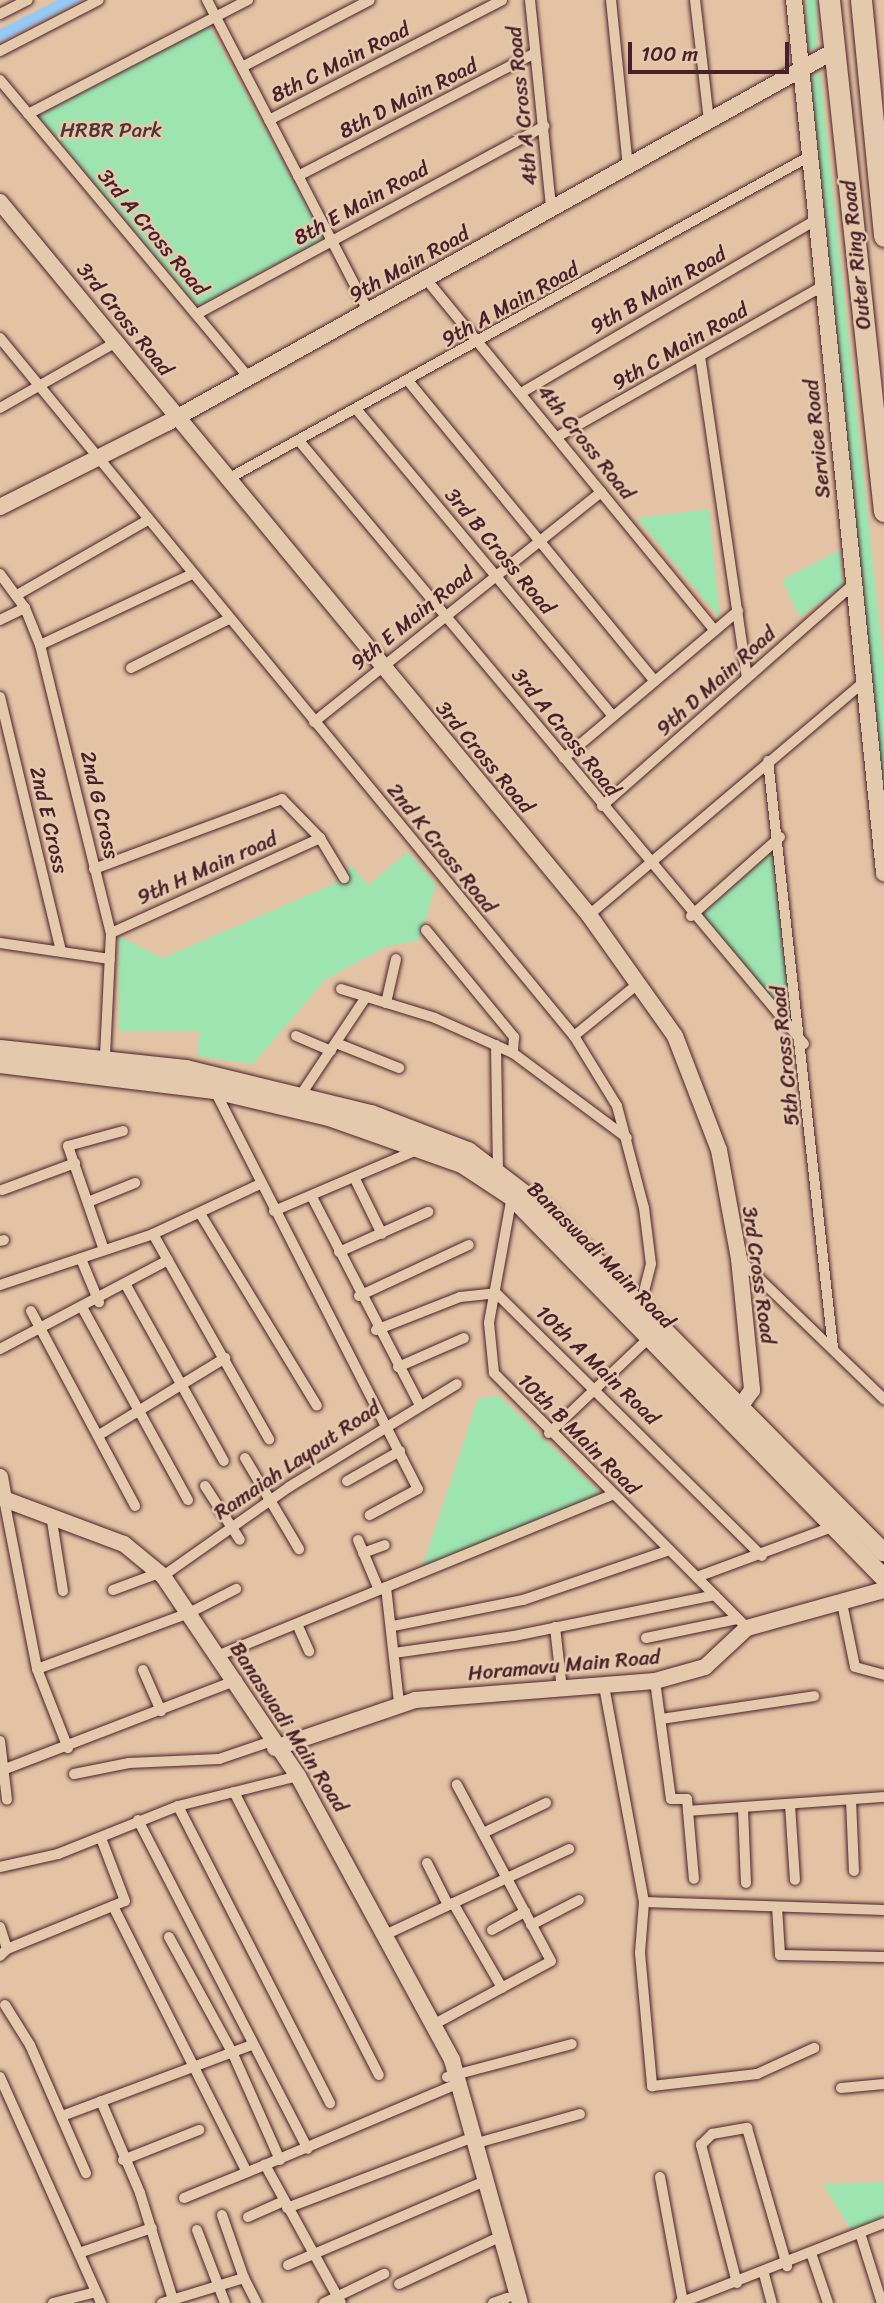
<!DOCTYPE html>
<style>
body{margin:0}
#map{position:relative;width:884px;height:2303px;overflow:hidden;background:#e3c3a4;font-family:Sriracha,sans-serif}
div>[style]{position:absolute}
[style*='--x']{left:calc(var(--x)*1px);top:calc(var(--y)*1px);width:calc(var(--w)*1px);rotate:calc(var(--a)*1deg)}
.green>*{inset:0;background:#9de4b1;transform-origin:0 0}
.water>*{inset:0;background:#98c9f4}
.roads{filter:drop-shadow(0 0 2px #4a1f2b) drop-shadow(0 0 2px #4a1f2b)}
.street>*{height:10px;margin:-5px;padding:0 5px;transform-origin:5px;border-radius:5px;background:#e4c9ac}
.secondary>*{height:16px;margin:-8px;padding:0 8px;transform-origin:8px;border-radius:8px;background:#e4c9ac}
.primary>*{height:18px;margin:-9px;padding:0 9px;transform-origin:9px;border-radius:9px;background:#e4c9ac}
.highway>*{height:21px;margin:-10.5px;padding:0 10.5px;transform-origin:10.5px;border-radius:10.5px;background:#e4c9ac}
span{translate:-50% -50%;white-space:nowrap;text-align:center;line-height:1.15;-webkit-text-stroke:5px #e4c9ac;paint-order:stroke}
.street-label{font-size:21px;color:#4a1f2b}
.park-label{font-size:21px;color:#523338}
.scale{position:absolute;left:628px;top:42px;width:161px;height:32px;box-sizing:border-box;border:4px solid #4a1f2b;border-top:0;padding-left:9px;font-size:21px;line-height:24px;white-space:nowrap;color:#4a1f2b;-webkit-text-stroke:5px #e4c9ac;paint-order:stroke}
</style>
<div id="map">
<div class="green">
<div style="left:806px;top:0;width:11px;height:49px"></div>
<div style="clip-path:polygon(209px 25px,324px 238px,198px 306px,39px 116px)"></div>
<div style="clip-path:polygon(820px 71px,884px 666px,884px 858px,806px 82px)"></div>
<div style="clip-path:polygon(709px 509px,720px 618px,637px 518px)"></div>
<div style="clip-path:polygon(840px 550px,843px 585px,800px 617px,782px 580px)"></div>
<div style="clip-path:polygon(776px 849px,794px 1024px,700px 916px)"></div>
<div style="clip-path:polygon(408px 852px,436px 884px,419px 940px,385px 947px,325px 980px,253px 1064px,198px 1056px,199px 1031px,119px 1031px,119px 936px,163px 958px,338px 882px,336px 876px,352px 866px,368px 885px)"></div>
<div style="clip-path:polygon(498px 1395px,601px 1494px,422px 1568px,478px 1399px)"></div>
<div style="clip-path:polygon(884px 2182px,884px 2217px,852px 2231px,823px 2184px)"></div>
</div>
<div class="water">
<div style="clip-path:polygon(58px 0,82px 0,0 42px,0 29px)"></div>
</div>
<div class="roads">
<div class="street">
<div style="--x:207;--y:0;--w:350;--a:62.6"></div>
<div style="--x:530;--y:0;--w:209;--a:84.2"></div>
<div style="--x:611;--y:0;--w:167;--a:84.2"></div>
<div style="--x:695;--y:0;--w:122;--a:83.4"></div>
<div style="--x:0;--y:14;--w:31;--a:-27"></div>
<div style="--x:0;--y:51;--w:111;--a:-27.3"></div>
<div style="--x:242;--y:67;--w:144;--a:-27.6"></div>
<div style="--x:0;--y:80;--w:388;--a:50.1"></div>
<div style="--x:28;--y:114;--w:248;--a:-27.4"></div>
<div style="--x:269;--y:120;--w:262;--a:-27.2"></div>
<div style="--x:298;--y:176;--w:267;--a:-27.4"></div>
<div style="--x:426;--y:279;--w:455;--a:50.6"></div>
<div style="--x:197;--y:314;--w:395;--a:-28.4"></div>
<div style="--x:0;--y:338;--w:904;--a:50.57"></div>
<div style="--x:574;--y:1036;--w:82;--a:58.4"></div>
<div style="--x:617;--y:1106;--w:106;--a:75.2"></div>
<div style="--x:644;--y:1208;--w:56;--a:82.9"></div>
<div style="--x:651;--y:1264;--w:44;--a:104.3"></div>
<div style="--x:700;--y:356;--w:324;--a:81.7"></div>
<div style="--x:409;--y:382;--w:387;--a:50.6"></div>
<div style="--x:521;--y:393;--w:342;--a:-30.4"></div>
<div style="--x:0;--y:408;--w:136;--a:-29.6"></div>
<div style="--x:357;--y:410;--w:399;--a:50.1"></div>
<div style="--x:557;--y:437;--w:304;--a:-29.6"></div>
<div style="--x:300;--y:442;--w:785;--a:50.06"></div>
<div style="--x:226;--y:480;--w:668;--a:-29.02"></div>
<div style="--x:0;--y:574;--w:42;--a:53.7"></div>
<div style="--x:25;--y:608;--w:40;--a:68"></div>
<div style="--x:40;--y:645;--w:297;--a:76.2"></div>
<div style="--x:111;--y:933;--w:124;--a:92.8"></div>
<div style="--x:17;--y:595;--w:151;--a:-29.8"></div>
<div style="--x:0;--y:620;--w:28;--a:-26"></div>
<div style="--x:40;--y:645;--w:168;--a:-25"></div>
<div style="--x:131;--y:668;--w:110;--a:-26.6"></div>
<div style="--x:0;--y:697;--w:262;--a:76.5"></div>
<div style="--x:314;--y:722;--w:368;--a:-38.7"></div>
<div style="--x:564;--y:758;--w:228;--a:-40.2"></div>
<div style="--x:768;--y:761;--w:591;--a:83.68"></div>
<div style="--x:602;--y:806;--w:336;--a:-41.4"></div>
<div style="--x:94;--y:869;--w:201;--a:-20.4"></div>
<div style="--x:282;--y:799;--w:54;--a:45.7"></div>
<div style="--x:320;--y:838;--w:47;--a:59"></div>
<div style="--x:589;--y:915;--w:363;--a:-40.3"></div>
<div style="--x:691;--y:916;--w:119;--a:-41.6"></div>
<div style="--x:426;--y:930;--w:139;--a:50.6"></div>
<div style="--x:514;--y:1037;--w:16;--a:94"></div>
<div style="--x:111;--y:933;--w:230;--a:-24.4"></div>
<div style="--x:0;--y:943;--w:111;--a:8.3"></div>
<div style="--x:341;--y:989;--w:98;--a:17.1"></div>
<div style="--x:435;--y:1018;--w:85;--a:24.2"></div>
<div style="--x:513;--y:1053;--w:142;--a:36.7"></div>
<div style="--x:386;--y:1003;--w:45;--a:-77.2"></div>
<div style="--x:296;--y:1036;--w:38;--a:23"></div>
<div style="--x:574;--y:1036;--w:84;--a:-39.2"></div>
<div style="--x:336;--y:1043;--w:68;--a:21.6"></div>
<div style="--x:496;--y:1045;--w:125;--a:89.1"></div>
<div style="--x:214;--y:1089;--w:449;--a:63"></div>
<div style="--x:418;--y:1489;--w:55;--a:151.6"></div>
<div style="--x:300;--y:1096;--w:119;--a:-56.3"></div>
<div style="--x:355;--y:1179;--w:61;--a:63.9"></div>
<div style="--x:2;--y:1190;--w:78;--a:-20.3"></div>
<div style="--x:512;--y:1196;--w:129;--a:100.3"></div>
<div style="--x:489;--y:1323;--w:50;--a:84.3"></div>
<div style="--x:494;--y:1373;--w:359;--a:45.2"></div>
<div style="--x:312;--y:1197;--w:232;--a:62.6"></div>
<div style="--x:88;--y:1202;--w:51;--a:-22"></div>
<div style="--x:274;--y:1211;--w:155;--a:-23.1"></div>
<div style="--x:201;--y:1215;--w:223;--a:58.7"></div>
<div style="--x:153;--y:1234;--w:236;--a:60.5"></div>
<div style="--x:0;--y:1241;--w:4;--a:-14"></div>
<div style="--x:104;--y:1250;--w:110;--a:-109.1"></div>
<div style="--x:68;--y:1146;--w:57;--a:-15.3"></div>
<div style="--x:339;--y:1252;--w:98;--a:-24.2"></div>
<div style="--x:81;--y:1259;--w:47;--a:67.3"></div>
<div style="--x:739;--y:1259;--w:202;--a:44"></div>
<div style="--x:0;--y:1285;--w:161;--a:-18.4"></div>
<div style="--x:153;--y:1234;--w:118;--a:-25"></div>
<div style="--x:127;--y:1287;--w:199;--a:60.9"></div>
<div style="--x:359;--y:1296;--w:121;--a:-24.9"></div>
<div style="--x:83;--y:1309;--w:218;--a:61.2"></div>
<div style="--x:31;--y:1311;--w:221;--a:61.9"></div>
<div style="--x:376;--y:1330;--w:90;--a:-21.4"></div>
<div style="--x:460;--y:1297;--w:36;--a:-6"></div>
<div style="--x:496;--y:1293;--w:374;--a:44.7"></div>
<div style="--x:0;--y:1349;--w:190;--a:-27.9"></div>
<div style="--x:398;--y:1367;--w:72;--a:-23.7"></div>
<div style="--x:549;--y:1433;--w:141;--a:-43.6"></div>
<div style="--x:99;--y:1435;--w:148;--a:-31.4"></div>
<div style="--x:245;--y:1458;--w:106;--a:59.3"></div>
<div style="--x:347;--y:1481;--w:61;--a:-29.5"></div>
<div style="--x:205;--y:1486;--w:64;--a:57.1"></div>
<div style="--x:4;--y:1499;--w:173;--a:79"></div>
<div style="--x:37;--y:1669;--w:85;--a:68.6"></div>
<div style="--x:51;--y:1515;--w:77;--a:81"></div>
<div style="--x:358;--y:1540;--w:54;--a:67.2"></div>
<div style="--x:363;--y:1553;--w:23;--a:-20"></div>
<div style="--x:163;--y:1576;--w:154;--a:-35.2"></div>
<div style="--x:289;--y:1487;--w:197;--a:-31.5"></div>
<div style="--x:697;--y:1577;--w:147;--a:-20.3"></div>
<div style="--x:386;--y:1587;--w:117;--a:83.6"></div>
<div style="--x:113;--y:1590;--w:49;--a:-20.3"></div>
<div style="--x:842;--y:1603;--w:65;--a:78.5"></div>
<div style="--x:855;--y:1667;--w:30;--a:15"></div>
<div style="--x:297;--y:1624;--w:30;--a:66"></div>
<div style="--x:393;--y:1626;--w:133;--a:-11.3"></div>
<div style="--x:523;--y:1600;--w:155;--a:-18.8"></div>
<div style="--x:555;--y:1627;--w:62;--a:83.6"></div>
<div style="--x:646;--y:1638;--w:94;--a:-11.7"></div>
<div style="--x:394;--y:1653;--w:121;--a:-8.1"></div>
<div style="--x:514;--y:1636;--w:205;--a:-11.5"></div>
<div style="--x:217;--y:1656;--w:428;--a:-22.2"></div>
<div style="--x:37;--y:1669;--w:162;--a:-20.2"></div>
<div style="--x:189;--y:1613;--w:53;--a:-27.1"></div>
<div style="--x:143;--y:1670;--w:45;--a:66.3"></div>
<div style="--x:655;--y:1681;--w:119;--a:82.3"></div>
<div style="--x:671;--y:1799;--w:16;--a:0"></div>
<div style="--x:687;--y:1799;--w:12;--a:85"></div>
<div style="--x:688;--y:1811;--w:196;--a:-4.1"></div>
<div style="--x:604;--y:1686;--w:220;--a:79.5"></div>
<div style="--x:644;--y:1902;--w:51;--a:94.5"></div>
<div style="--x:640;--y:1953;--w:134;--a:84.8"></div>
<div style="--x:652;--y:2086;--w:106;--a:-6.5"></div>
<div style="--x:757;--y:2074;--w:63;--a:-24.5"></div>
<div style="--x:661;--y:1719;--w:155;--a:-8.5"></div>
<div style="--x:0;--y:1741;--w:59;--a:83.2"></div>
<div style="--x:0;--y:1771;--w:254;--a:-21"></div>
<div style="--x:74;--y:1774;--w:56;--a:-11.3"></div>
<div style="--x:129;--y:1763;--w:90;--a:-2.5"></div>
<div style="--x:219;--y:1759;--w:56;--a:-18.8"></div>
<div style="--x:234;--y:1792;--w:318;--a:62.9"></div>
<div style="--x:851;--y:1800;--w:71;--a:87.6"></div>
<div style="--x:790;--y:1805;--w:75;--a:86.2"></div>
<div style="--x:178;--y:1806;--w:334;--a:62.9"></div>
<div style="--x:743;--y:1809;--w:74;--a:87.7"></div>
<div style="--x:688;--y:1811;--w:68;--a:85"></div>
<div style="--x:138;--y:1820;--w:370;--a:62.7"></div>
<div style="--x:483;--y:1833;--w:70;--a:-25.5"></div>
<div style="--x:427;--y:1863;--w:47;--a:63.4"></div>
<div style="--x:0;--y:1867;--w:59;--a:-12.6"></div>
<div style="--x:58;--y:1854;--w:129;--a:-21.8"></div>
<div style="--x:178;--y:1806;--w:124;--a:-14"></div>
<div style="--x:644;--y:1902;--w:240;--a:1.9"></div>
<div style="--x:453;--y:1903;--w:98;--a:60"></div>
<div style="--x:113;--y:1906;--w:298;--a:63.3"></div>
<div style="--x:777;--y:1907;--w:48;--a:86.4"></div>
<div style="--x:780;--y:1955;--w:104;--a:1.1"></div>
<div style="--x:531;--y:1925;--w:54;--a:-27.5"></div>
<div style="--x:0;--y:1927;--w:23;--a:72"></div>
<div style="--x:7;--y:1949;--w:10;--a:135"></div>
<div style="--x:492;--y:1930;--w:38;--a:-29"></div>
<div style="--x:387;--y:1934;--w:201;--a:-25"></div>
<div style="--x:169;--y:1937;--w:133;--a:61.3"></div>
<div style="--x:233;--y:2054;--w:116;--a:66.1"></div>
<div style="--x:7;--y:1949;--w:127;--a:-22.1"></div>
<div style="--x:125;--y:1901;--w:67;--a:-110.9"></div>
<div style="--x:5;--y:2005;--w:47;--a:58"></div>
<div style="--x:30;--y:2045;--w:140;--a:66.4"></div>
<div style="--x:431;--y:2026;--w:136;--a:-28.4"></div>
<div style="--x:551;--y:1961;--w:200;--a:-118.1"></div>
<div style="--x:0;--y:2077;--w:248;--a:65.9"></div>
<div style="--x:447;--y:2077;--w:129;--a:-14.8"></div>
<div style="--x:841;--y:2088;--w:43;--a:-5.3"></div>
<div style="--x:101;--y:2101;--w:100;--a:67"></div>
<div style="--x:140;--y:2193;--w:115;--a:72.8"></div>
<div style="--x:62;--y:2116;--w:203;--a:-20.5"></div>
<div style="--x:477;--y:2143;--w:107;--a:-15.7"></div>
<div style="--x:123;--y:2160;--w:82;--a:-21.5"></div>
<div style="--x:660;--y:2177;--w:127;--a:79.6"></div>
<div style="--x:184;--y:2198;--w:87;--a:-22.2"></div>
<div style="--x:287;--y:2208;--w:191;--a:-20.8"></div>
<div style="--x:222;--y:2215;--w:67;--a:70.8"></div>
<div style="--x:248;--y:2217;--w:39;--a:-24"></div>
<div style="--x:197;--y:2230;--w:78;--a:69"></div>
<div style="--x:860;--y:2233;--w:73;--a:72.6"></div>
<div style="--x:79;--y:2253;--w:77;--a:-18.9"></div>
<div style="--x:812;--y:2256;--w:50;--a:71.2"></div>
<div style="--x:288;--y:2265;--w:207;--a:-23.1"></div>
<div style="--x:764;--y:2274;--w:30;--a:75"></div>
<div style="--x:737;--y:2283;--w:143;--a:-104.6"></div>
<div style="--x:701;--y:2145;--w:16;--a:-45"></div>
<div style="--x:712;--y:2134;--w:36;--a:-10"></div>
<div style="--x:747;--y:2128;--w:144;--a:73.8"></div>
<div style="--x:399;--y:2284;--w:104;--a:-25.1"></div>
<div style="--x:53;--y:2303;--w:44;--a:-14.3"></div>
<div style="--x:162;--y:2303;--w:86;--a:-17"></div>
<div style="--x:244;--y:2278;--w:28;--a:63"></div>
<div style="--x:324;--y:2303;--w:67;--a:-25.8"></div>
<div style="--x:341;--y:2303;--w:158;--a:-118.8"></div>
<div style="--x:265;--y:2165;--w:201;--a:-22.9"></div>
<div style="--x:493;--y:2303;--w:15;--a:-20"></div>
<div style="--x:680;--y:2303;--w:219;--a:-21.4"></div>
</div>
<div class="secondary">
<div style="--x:794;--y:0;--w:878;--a:84.11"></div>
<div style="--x:0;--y:202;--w:925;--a:50.44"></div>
<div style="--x:589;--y:915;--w:148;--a:54.6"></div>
<div style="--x:675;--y:1036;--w:122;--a:68.9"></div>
<div style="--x:719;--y:1150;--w:111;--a:79.6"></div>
<div style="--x:739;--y:1259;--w:132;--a:84.3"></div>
<div style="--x:752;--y:1390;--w:33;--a:125"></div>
<div style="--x:0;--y:507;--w:187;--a:-26.7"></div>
<div style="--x:167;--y:423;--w:764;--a:-29.15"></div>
<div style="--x:0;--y:1477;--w:22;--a:80"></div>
<div style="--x:4;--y:1499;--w:128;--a:20.6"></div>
<div style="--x:124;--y:1544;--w:50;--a:39.4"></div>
<div style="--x:163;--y:1576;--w:241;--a:56"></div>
<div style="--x:298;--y:1776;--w:323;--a:61.5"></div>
<div style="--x:452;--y:2060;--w:252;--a:74.4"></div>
<div style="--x:275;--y:1748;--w:148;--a:-18.9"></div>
<div style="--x:415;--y:1700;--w:241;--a:-4.5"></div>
<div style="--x:655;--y:1681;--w:52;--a:-15.6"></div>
<div style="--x:705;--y:1667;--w:57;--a:-42.9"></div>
<div style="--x:747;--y:1628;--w:142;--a:-15.5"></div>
</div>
<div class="primary">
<div style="--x:0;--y:1049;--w:187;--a:6.1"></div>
<div style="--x:186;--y:1069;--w:190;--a:13.7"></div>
<div style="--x:371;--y:1114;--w:104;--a:20.9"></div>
<div style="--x:468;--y:1151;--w:96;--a:37.3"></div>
<div style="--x:544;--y:1209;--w:483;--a:45.3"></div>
<div style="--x:0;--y:1064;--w:216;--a:6.9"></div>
<div style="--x:214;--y:1090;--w:118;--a:13.2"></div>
<div style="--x:329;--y:1117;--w:141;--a:19.5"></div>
<div style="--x:462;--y:1164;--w:60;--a:33.4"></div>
<div style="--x:512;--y:1197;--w:532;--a:45.68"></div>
</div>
<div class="highway">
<div style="--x:829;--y:0;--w:514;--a:83.86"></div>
<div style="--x:861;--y:0;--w:237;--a:84.4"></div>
</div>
</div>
<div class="street-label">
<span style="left:340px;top:62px;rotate:-27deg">8th C Main Road</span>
<span style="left:408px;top:98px;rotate:-27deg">8th D Main Road</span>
<span style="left:522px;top:106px;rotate:-96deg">4th A Cross Road</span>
<span style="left:361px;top:203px;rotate:-29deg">8th E Main Road</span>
<span style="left:153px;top:232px;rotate:50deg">3rd A Cross Road</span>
<span style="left:856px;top:255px;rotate:-96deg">Outer Ring Road</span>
<span style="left:409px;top:264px;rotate:-29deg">9th Main Road</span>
<span style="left:658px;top:290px;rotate:-30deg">9th B Main Road</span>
<span style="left:510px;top:304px;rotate:-29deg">9th A Main Road</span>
<span style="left:125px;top:319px;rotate:51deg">3rd Cross Road</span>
<span style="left:680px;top:346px;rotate:-30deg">9th C Main Road</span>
<span style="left:817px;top:439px;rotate:-96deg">Service Road</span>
<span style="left:586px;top:442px;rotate:51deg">4th Cross Road</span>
<span style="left:500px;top:551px;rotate:50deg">3rd B Cross Road</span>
<span style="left:412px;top:618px;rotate:-39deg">9th E Main Road</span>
<span style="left:716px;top:681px;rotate:-42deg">9th D Main Road</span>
<span style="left:566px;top:732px;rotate:51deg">3rd A Cross Road</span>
<span style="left:485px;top:757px;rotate:50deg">3rd Cross Road</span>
<span style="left:100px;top:805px;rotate:77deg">2nd G Cross</span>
<span style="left:49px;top:820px;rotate:77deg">2nd E Cross</span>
<span style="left:442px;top:848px;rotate:51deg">2nd K Cross Road</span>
<span style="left:207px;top:868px;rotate:-24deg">9th H Main road</span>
<span style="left:785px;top:1056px;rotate:-96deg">5th Cross Road</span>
<span style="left:601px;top:1255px;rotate:45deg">Banaswadi Main Road</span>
<span style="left:759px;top:1275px;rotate:82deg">3rd Cross Road</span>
<span style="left:598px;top:1365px;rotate:44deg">10th A Main Road</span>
<span style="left:579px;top:1434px;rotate:45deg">10th B Main Road</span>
<span style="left:297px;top:1460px;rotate:-34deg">Ramaiah Layout Road</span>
<span style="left:564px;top:1665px;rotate:-5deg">Horamavu Main Road</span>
<span style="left:289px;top:1727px;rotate:57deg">Banaswadi Main Road</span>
</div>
<div class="park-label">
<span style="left:111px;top:130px">HRBR Park</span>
</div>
<div class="scale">100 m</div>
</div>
